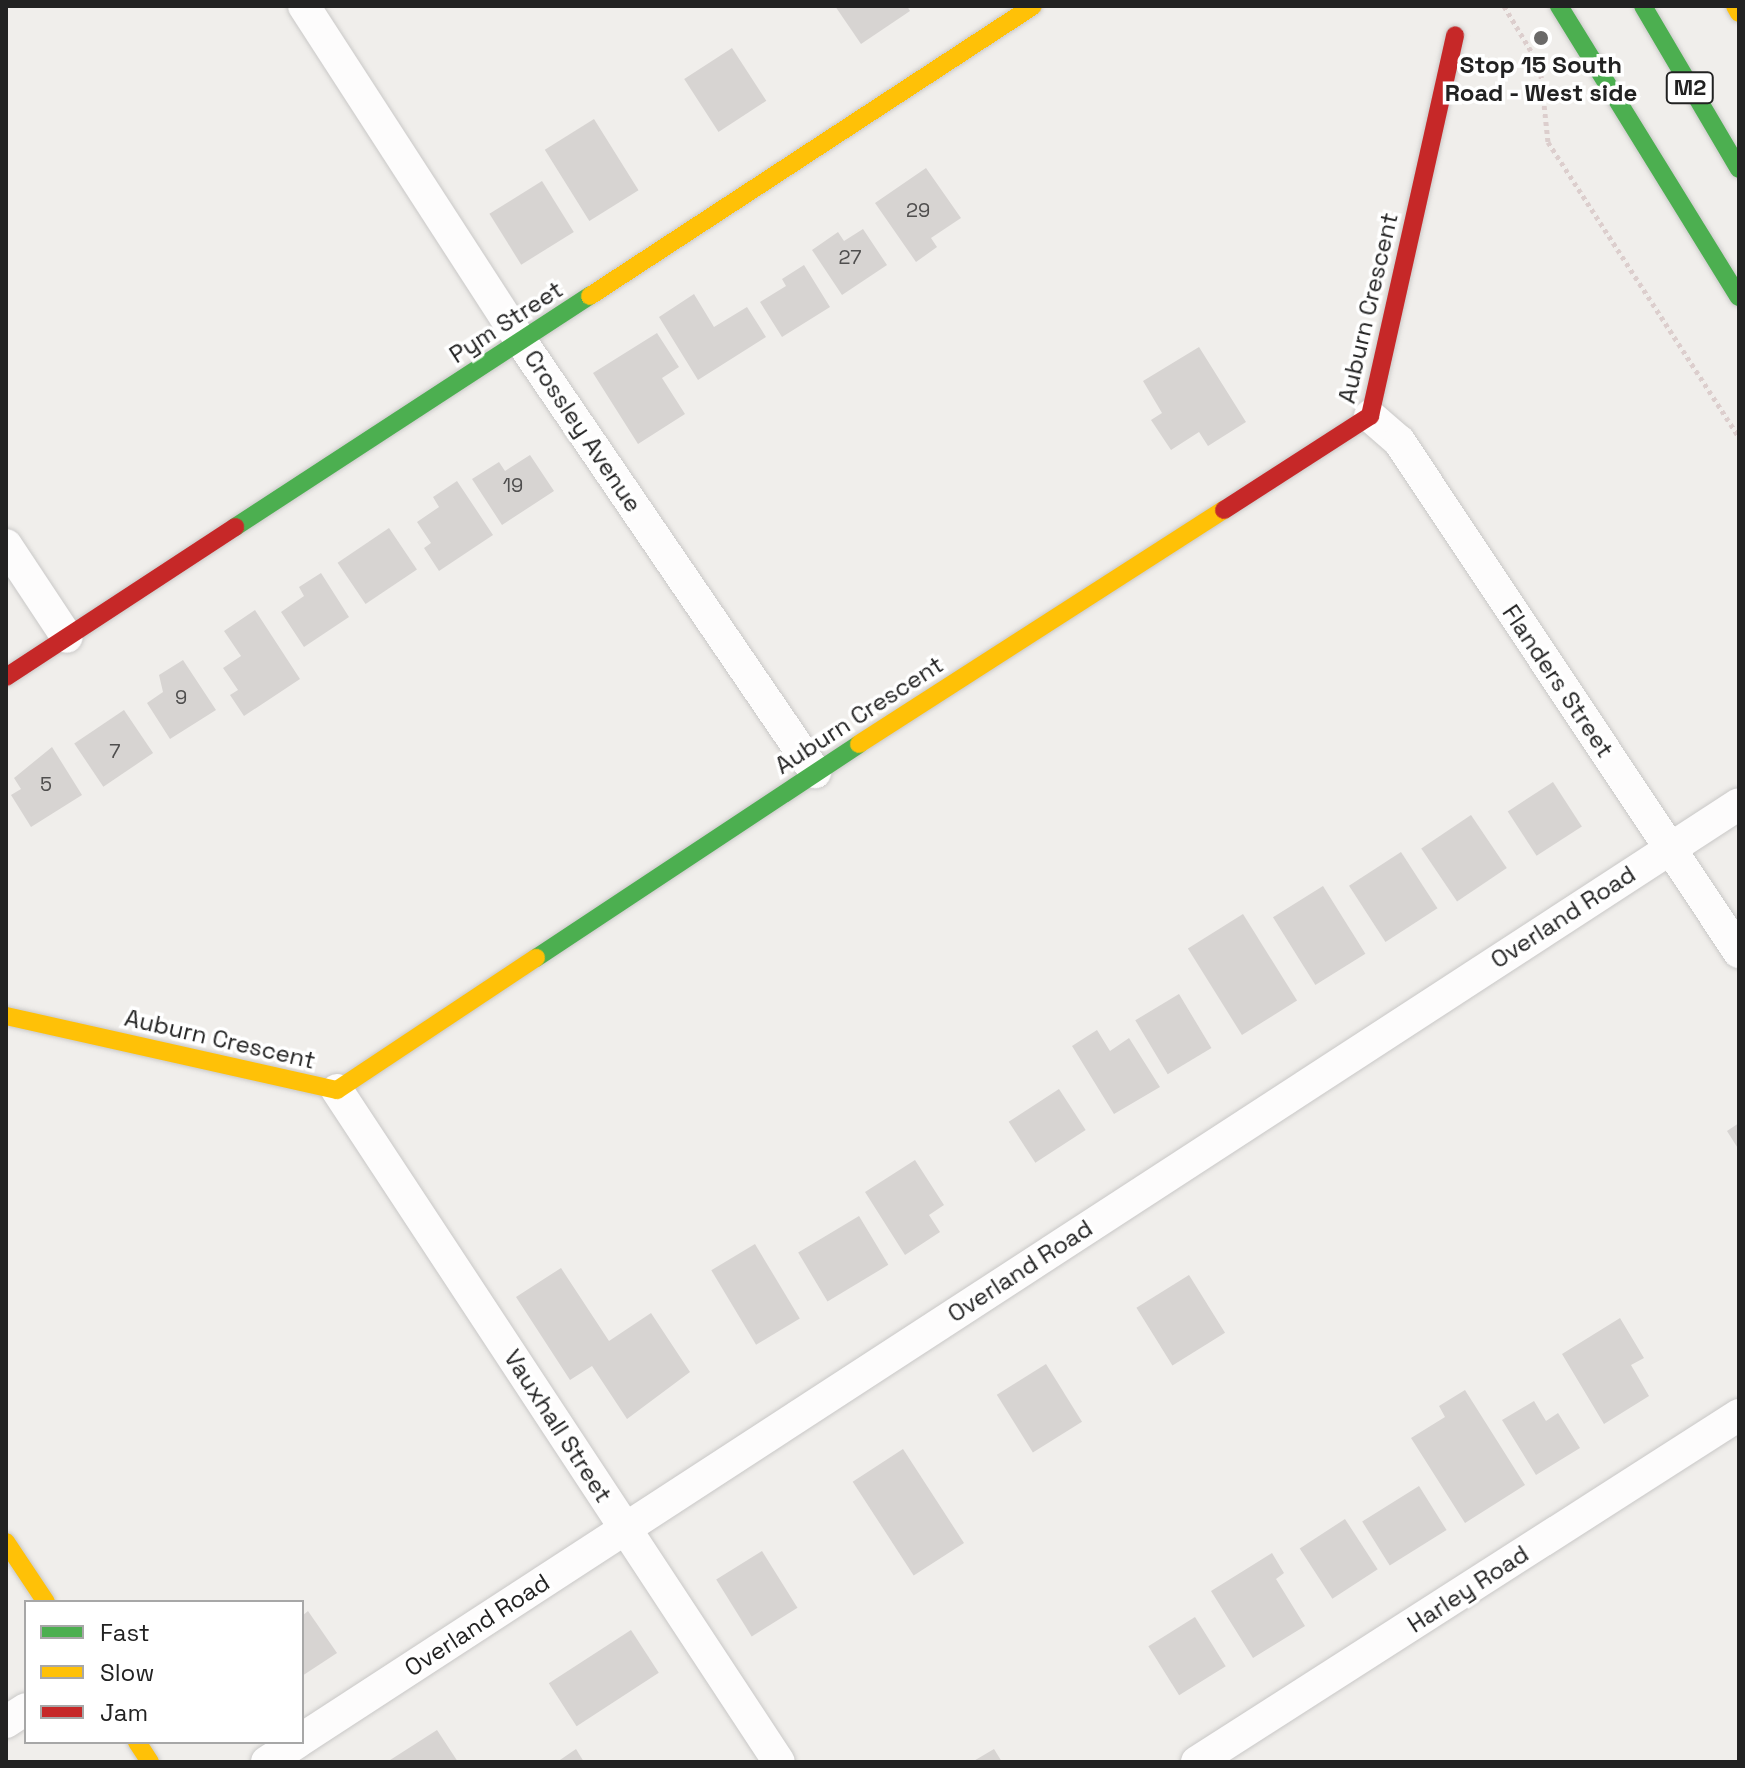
<!DOCTYPE html>
<style>
body{margin:0}
#map{position:relative;width:1745px;height:1768px;overflow:hidden;background:#f0eeeb;font-family:"Space Grotesk",sans-serif}
div>[style]{position:absolute}
[style*='--x']{left:calc(var(--x)*1px);top:calc(var(--y)*1px);width:calc(var(--w)*1px);rotate:calc(var(--a)*1deg)}
.building>*{inset:0;background:#d7d4d2;transform-origin:0 0}
.path>*{height:5px;margin-top:-2.5px;transform-origin:0;background:repeating-linear-gradient(90deg,#dccecd 0 4px,transparent 0 8px)}
.roads{filter:drop-shadow(0 0 2px #c9c8c7) drop-shadow(0 0 2px #c9c8c7)}
.street>*{height:32px;margin:-16px;padding:0 16px;transform-origin:16px;border-radius:16px;background:#fdfcfc}
.fast>*{height:18px;margin:-9px;padding:0 9px;transform-origin:9px;border-radius:9px;background:#4caf50}
.slow>*{height:18px;margin:-9px;padding:0 9px;transform-origin:9px;border-radius:9px;background:#ffc107}
.jam>*{height:18px;margin:-9px;padding:0 9px;transform-origin:9px;border-radius:9px;background:#c62828}
.dots>*{width:22px;height:22px;translate:-50% -50%;box-sizing:border-box;border:4px solid #fff;border-radius:50%}
span{translate:-50% -50%;white-space:nowrap;text-align:center;line-height:1.15;-webkit-text-stroke:7px #fff;paint-order:stroke}
.number-label{font-size:20px;color:#4f4e4e}
.number-label span{-webkit-text-stroke-width:0}
.shield-label span{padding:2px 6px;background:#fff;border:2px solid;border-radius:6px;-webkit-text-stroke-width:0}
.shield-label{font-size:22px;color:#222;font-weight:700}
.poi-label{font-size:24px;color:#222;font-weight:700}
.street-label{font-size:24px;color:#222}
.frame{position:absolute;inset:0;border:8px solid #222;pointer-events:none}
.legend{position:absolute;left:24px;top:1600px;width:280px;height:144px;box-sizing:border-box;background:#fff;border:2px solid #a7a7a7;margin:0;padding:10px 14px;list-style:none;font-size:24px;color:#222}
.legend li{display:flex;align-items:center;gap:16px;height:40px}
.legend b{width:40px;border:2px solid #a7a7a7}
</style>
<div id="map">
<div class="building">
<div style="clip-path:polygon(835px 6px,907px 6px,910px 11px,861px 44px)"></div>
<div style="left:732px;top:48px;width:63px;height:57px;rotate:57deg"></div>
<div style="left:594px;top:119px;width:84px;height:58px;rotate:58deg"></div>
<div style="clip-path:polygon(926px 168px,961px 218px,931px 238px,937px 247px,916px 262px,875px 203px)"></div>
<div style="left:542px;top:181px;width:60px;height:62px;rotate:58deg"></div>
<div style="clip-path:polygon(863px 229px,887px 265px,842px 295px,812px 250px,838px 232px,844px 241px)"></div>
<div style="clip-path:polygon(804px 265px,830px 307px,782px 337px,760px 302px,786px 286px,782px 279px)"></div>
<div style="clip-path:polygon(694px 294px,714px 327px,747px 307px,766px 337px,698px 380px,659px 317px)"></div>
<div style="clip-path:polygon(657px 333px,679px 367px,662px 378px,685px 414px,638px 444px,593px 373px)"></div>
<div style="clip-path:polygon(1199px 347px,1246px 422px,1208px 446px,1199px 432px,1171px 450px,1151px 420px,1162px 413px,1143px 381px)"></div>
<div style="clip-path:polygon(530px 455px,554px 491px,502px 525px,472px 479px,499px 462px,505px 471px)"></div>
<div style="clip-path:polygon(457px 481px,493px 535px,439px 571px,424px 548px,431px 543px,417px 522px,439px 507px,433px 497px)"></div>
<div style="left:389px;top:528px;width:50px;height:62px;rotate:56deg"></div>
<div style="clip-path:polygon(321px 573px,349px 617px,304px 647px,281px 612px,304px 596px,299px 587px)"></div>
<div style="clip-path:polygon(255px 610px,300px 679px,244px 716px,230px 695px,238px 690px,223px 668px,241px 656px,224px 631px)"></div>
<div style="clip-path:polygon(183px 660px,216px 710px,170px 739px,147px 703px,163px 692px,159px 675px)"></div>
<div style="left:124px;top:710px;width:52px;height:60px;rotate:56deg"></div>
<div style="clip-path:polygon(52px 747px,82px 795px,31px 827px,11px 795px,21px 789px,14px 778px)"></div>
<div style="left:1553px;top:782px;width:53px;height:54px;rotate:57deg"></div>
<div style="left:1471px;top:815px;width:64px;height:60px;rotate:56deg"></div>
<div style="left:1401px;top:852px;width:67px;height:62px;rotate:57deg"></div>
<div style="left:1323px;top:886px;width:80px;height:59px;rotate:58deg"></div>
<div style="left:1243px;top:914px;width:102px;height:65px;rotate:58deg"></div>
<div style="left:1179px;top:994px;width:63px;height:51px;rotate:59deg"></div>
<div style="clip-path:polygon(1097px 1030px,1110px 1051px,1129px 1038px,1160px 1087px,1114px 1114px,1072px 1046px)"></div>
<div style="left:1059px;top:1089px;width:49px;height:60px;rotate:57deg"></div>
<div style="clip-path:polygon(1739px 1123px,1739px 1150px,1727px 1131px)"></div>
<div style="clip-path:polygon(915px 1160px,944px 1205px,929px 1215px,940px 1232px,905px 1255px,865px 1192px)"></div>
<div style="left:859px;top:1216px;width:57px;height:71px;rotate:59deg"></div>
<div style="left:755px;top:1244px;width:87px;height:51px;rotate:59deg"></div>
<div style="clip-path:polygon(561px 1268px,609px 1341px,651px 1313px,690px 1372px,627px 1419px,592px 1366px,570px 1380px,516px 1297px)"></div>
<div style="left:1189px;top:1275px;width:68px;height:62px;rotate:58deg"></div>
<div style="clip-path:polygon(1620px 1318px,1644px 1358px,1631px 1365px,1649px 1396px,1604px 1424px,1562px 1354px)"></div>
<div style="left:1046px;top:1364px;width:68px;height:58px;rotate:58deg"></div>
<div style="clip-path:polygon(1465px 1390px,1525px 1485px,1465px 1523px,1411px 1438px,1445px 1417px,1439px 1406px)"></div>
<div style="clip-path:polygon(1534px 1401px,1546px 1421px,1558px 1413px,1580px 1448px,1536px 1475px,1502px 1420px)"></div>
<div style="left:903px;top:1449px;width:112px;height:60px;rotate:57deg"></div>
<div style="left:1419px;top:1486px;width:52px;height:67px;rotate:58deg"></div>
<div style="left:1345px;top:1519px;width:60px;height:54px;rotate:57deg"></div>
<div style="left:762px;top:1551px;width:67px;height:54px;rotate:58deg"></div>
<div style="clip-path:polygon(1272px 1553px,1284px 1573px,1276px 1579px,1305px 1626px,1253px 1658px,1211px 1591px)"></div>
<div style="clip-path:polygon(308px 1611px,337px 1653px,302px 1676px,302px 1616px)"></div>
<div style="left:1195px;top:1617px;width:58px;height:55px;rotate:58deg"></div>
<div style="left:631px;top:1630px;width:51px;height:98px;rotate:57deg"></div>
<div style="clip-path:polygon(437px 1730px,458px 1762px,387px 1762px)"></div>
<div style="clip-path:polygon(576px 1749px,584px 1762px,557px 1762px)"></div>
<div style="clip-path:polygon(994px 1749px,1002px 1762px,972px 1762px)"></div>
</div>
<div class="path">
<div style="--x:1504;--y:6;--w:70;--a:59"></div>
<div style="--x:1540;--y:66;--w:76;--a:84"></div>
<div style="--x:1548;--y:142;--w:351;--a:57.1"></div>
</div>
<div class="roads">
<div class="street">
<div style="--x:304;--y:6;--w:399;--a:57.1"></div>
<div style="--x:521;--y:341;--w:522;--a:55.7"></div>
<div style="--x:1370;--y:416;--w:38;--a:41"></div>
<div style="--x:1399;--y:441;--w:614;--a:56.36"></div>
<div style="--x:6;--y:545;--w:110;--a:56.5"></div>
<div style="--x:337;--y:1090;--w:804;--a:56.67"></div>
<div style="--x:6;--y:1722;--w:24;--a:-33"></div>
<div style="--x:302;--y:1739;--w:1714;--a:-33.05"></div>
<div style="--x:267;--y:1762;--w:37;--a:-33"></div>
<div style="--x:1197;--y:1762;--w:644;--a:-32.63"></div>
</div>
<div class="fast">
<div style="--x:1559;--y:6;--w:342;--a:58.3"></div>
<div style="--x:1643;--y:6;--w:189;--a:59.5"></div>
<div style="--x:235;--y:527;--w:424;--a:-33.1"></div>
<div style="--x:536;--y:958;--w:387;--a:-33.5"></div>
</div>
<div class="slow">
<div style="--x:1735;--y:6;--w:8;--a:60"></div>
<div style="--x:590;--y:296;--w:529;--a:-33.21"></div>
<div style="--x:859;--y:744;--w:434;--a:-32.7"></div>
<div style="--x:6;--y:1016;--w:339;--a:12.6"></div>
<div style="--x:337;--y:1090;--w:239;--a:-33.6"></div>
<div style="--x:6;--y:1542;--w:72;--a:56.3"></div>
<div style="--x:137;--y:1742;--w:24;--a:57"></div>
</div>
<div class="jam">
<div style="--x:1224;--y:510;--w:174;--a:-32.8"></div>
<div style="--x:1370;--y:416;--w:390;--a:-77.4"></div>
<div style="--x:6;--y:677;--w:274;--a:-33.2"></div>
</div>
</div>
<div class="dots">
<div style="left:1541px;top:38px;background:#6a6968"></div>
</div>
<div class="number-label">
<span style="left:918px;top:210px">29</span>
<span style="left:850px;top:257px">27</span>
<span style="left:513px;top:485px">19</span>
<span style="left:181px;top:697px">9</span>
<span style="left:115px;top:751px">7</span>
<span style="left:46px;top:784px">5</span>
</div>
<div class="shield-label">
<span style="left:1690px;top:88px">M2</span>
</div>
<div class="poi-label">
<span style="left:1541px;top:79px">Stop 15 South<br>Road - West side</span>
</div>
<div class="street-label">
<span style="left:1368px;top:308px;rotate:-77deg">Auburn Crescent</span>
<span style="left:506px;top:322px;rotate:-33deg">Pym Street</span>
<span style="left:583px;top:431px;rotate:56deg">Crossley Avenue</span>
<span style="left:1558px;top:681px;rotate:56deg">Flanders Street</span>
<span style="left:859px;top:715px;rotate:-33deg">Auburn Crescent</span>
<span style="left:1563px;top:917px;rotate:-33deg">Overland Road</span>
<span style="left:220px;top:1039px;rotate:13deg">Auburn Crescent</span>
<span style="left:1020px;top:1271px;rotate:-33deg">Overland Road</span>
<span style="left:558px;top:1426px;rotate:57deg">Vauxhall Street</span>
<span style="left:1468px;top:1589px;rotate:-33deg">Harley Road</span>
<span style="left:477px;top:1625px;rotate:-33deg">Overland Road</span>
</div>
<div class="frame"></div>
<ul class="legend">
<li><b style="height:10px;background:#4caf50"></b>Fast</li>
<li><b style="height:10px;background:#ffc107"></b>Slow</li>
<li><b style="height:10px;background:#c62828"></b>Jam</li>
</ul>
</div>
